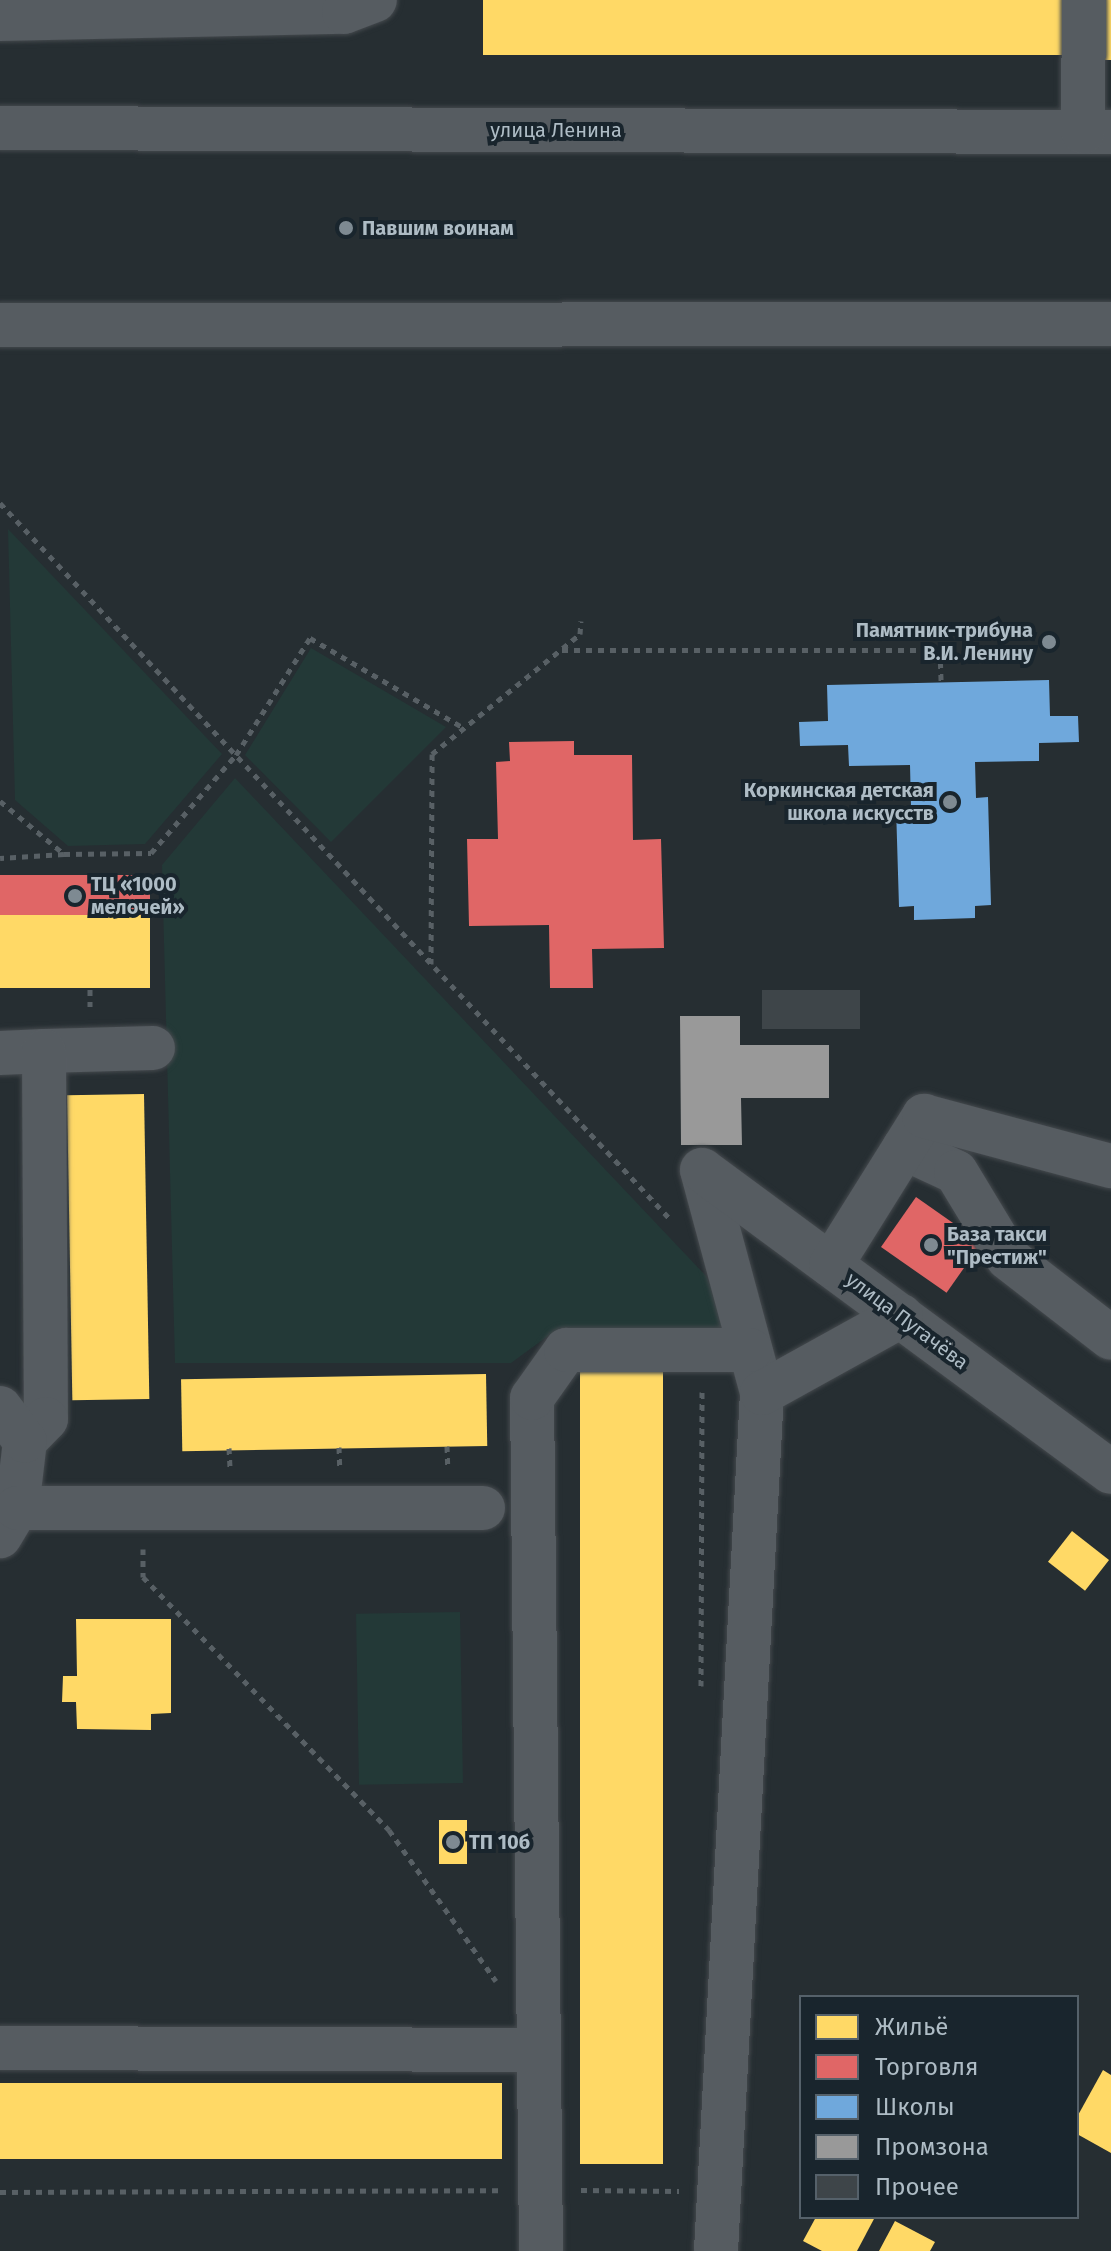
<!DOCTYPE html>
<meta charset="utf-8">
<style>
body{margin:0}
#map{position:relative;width:1111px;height:2251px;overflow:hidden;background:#262e32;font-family:"Fira Sans",sans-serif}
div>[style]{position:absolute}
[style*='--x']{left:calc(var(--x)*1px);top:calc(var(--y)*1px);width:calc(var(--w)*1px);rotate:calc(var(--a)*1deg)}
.green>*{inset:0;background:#233937;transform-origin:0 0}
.homes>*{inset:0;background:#ffd966;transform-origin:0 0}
.shops>*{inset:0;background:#e06666;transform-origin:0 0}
.schools>*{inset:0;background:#6fa8dc}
.industry>*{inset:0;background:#999}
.building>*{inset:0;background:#3e4549;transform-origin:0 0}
.path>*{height:5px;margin-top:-2.5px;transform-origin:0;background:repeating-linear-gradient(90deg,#586065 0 6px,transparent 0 12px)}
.roads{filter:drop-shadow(0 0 2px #44494d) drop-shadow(0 0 2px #44494d)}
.minor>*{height:44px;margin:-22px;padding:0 22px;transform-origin:22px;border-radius:22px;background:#565c61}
.dots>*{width:22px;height:22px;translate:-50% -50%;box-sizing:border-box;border:4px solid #19252d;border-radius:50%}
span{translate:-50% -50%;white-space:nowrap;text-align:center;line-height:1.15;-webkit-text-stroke:8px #19252d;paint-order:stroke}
.street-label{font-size:20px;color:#aebcc5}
.poi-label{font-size:20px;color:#aebcc5;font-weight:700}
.left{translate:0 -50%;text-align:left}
.right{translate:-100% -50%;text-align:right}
.legend{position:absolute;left:799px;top:1995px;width:280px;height:224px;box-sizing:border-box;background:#19252d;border:2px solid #55616a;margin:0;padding:10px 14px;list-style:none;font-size:24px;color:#aebcc5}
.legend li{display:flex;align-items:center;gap:16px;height:40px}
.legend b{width:40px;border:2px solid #55616a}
</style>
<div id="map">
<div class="green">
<div style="clip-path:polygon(8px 529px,222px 754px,145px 844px,68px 846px,15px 800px)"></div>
<div style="clip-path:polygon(311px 648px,446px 727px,331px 842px,245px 755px)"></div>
<div style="clip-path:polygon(235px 778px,706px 1276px,729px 1328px,552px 1333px,511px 1363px,175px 1363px,162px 865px)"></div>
<div style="left:460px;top:1612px;width:171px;height:104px;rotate:89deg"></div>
</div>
<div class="homes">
<div style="left:483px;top:0;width:588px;height:55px"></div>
<div style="left:1104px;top:0;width:7px;height:60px"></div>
<div style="left:0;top:915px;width:150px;height:73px"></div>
<div style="left:144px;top:1094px;width:305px;height:77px;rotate:89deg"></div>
<div style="left:580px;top:1366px;width:83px;height:798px"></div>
<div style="left:486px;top:1374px;width:72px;height:305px;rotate:89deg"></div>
<div style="left:1072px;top:1531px;width:47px;height:39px;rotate:38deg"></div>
<div style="clip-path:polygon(76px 1619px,171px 1619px,171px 1713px,151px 1714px,151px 1730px,77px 1729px,76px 1702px,62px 1702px,63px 1676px,77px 1676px)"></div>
<div style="left:439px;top:1820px;width:28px;height:44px"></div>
<div style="clip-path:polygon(1103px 2070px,1111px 2075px,1111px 2153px,1077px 2134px,1077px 2117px)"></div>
<div style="left:502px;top:2083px;width:76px;height:502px;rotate:90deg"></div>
<div style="clip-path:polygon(816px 2217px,875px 2217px,857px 2251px,822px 2251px,803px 2241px)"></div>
<div style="clip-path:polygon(895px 2221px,935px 2242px,930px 2251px,879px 2251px)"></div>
</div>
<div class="shops">
<div style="clip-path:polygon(574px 741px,574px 755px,632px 755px,633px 840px,661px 839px,664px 948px,592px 949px,593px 988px,550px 988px,549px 925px,469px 926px,467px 839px,498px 839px,496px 762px,510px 761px,509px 742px)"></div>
<div style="left:150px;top:875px;width:40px;height:150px;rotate:90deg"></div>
<div style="left:916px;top:1197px;width:80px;height:61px;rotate:35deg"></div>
</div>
<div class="schools">
<div style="clip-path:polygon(1049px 680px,1050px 716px,1078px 716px,1079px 742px,1039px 743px,1039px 761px,975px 762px,976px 798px,988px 797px,991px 905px,975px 906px,975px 918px,914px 920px,914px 906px,899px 907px,896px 807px,911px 807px,910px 765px,849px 766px,848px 745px,800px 746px,799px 722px,828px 721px,827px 685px)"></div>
</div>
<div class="industry">
<div style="clip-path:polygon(680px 1016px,740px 1016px,740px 1045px,829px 1045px,829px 1098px,741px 1098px,742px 1145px,681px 1145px)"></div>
</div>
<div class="building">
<div style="left:860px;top:990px;width:39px;height:98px;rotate:90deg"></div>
</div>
<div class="path">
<div style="--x:0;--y:503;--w:981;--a:46.9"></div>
<div style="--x:562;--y:650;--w:378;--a:0"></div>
<div style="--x:940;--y:650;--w:33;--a:88"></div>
<div style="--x:0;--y:801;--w:83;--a:39.6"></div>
<div style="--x:64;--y:854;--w:64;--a:176.4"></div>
<div style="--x:64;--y:854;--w:87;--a:-0.7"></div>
<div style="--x:151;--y:853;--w:130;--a:-49.1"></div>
<div style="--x:236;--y:755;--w:138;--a:-57.7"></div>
<div style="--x:310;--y:638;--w:178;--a:30.3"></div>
<div style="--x:431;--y:964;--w:210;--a:-89.7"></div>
<div style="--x:432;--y:754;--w:191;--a:-39"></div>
<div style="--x:580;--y:634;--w:13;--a:-86"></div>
<div style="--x:90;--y:989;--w:19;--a:90"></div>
<div style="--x:447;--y:1446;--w:23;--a:88"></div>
<div style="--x:339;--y:1447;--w:23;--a:88"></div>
<div style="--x:229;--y:1448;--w:19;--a:87"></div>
<div style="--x:143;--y:1549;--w:28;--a:90"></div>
<div style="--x:143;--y:1577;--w:353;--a:45.8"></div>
<div style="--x:389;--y:1830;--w:185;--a:54.7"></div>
<div style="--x:701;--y:1686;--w:294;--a:-89.8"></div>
<div style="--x:581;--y:2190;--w:98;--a:0.6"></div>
<div style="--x:0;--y:2192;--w:499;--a:-0.2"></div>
</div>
<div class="roads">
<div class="minor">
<div style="--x:0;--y:19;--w:344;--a:-1.2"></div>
<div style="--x:344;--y:12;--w:33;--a:-21"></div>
<div style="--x:0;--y:128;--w:1111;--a:0.21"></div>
<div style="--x:1083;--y:132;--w:132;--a:-89.6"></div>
<div style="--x:0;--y:325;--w:1111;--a:-0.05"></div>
<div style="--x:44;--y:1051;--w:109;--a:-1.6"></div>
<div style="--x:0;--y:1053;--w:44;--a:-2.6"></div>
<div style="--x:44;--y:1051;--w:368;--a:89.7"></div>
<div style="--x:46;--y:1419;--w:30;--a:134"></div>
<div style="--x:25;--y:1441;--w:67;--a:96.8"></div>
<div style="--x:17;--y:1508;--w:33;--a:121"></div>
<div style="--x:904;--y:1148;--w:57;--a:24.8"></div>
<div style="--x:956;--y:1172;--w:100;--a:58.8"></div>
<div style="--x:1008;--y:1258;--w:130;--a:37.8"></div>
<div style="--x:702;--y:1170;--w:231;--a:74.9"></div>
<div style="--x:762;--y:1393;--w:859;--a:93.07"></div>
<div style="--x:702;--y:1170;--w:508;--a:36.44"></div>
<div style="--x:831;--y:1265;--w:176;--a:-58"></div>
<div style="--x:924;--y:1116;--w:194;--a:15"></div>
<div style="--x:762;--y:1393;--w:159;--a:-29"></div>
<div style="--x:0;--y:1408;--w:41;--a:52.9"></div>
<div style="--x:17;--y:1508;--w:466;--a:0"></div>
<div style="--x:0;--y:2048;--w:539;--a:0.21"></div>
<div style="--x:541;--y:2251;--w:853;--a:-90.6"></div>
<div style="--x:532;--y:1398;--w:59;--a:-54.7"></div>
<div style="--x:566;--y:1350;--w:184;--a:0"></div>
</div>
</div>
<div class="dots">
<div style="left:346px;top:228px;background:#7e8a92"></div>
<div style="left:1049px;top:642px;background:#7e8a92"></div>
<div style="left:950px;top:802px;background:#7e8a92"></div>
<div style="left:75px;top:896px;background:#7e8a92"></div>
<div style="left:931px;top:1245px;background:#7e8a92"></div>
<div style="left:453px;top:1842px;background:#7e8a92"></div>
</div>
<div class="street-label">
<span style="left:556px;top:130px">улица Ленина</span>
<span style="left:907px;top:1321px;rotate:37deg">улица Пугачёва</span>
</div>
<div class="poi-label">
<span class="left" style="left:362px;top:228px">Павшим воинам</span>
<span class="right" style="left:1033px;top:642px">Памятник-трибуна<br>В.И. Ленину</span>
<span class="right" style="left:934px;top:802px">Коркинская детская<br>школа искусств</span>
<span class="left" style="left:91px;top:896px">ТЦ «1000<br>мелочей»</span>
<span class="left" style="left:947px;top:1246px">База такси<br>"Престиж"</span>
<span class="left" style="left:469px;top:1842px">ТП 10б</span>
</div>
<ul class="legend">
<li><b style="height:22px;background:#ffd966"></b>Жильё</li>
<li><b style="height:22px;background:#e06666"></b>Торговля</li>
<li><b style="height:22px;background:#6fa8dc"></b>Школы</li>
<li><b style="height:22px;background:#999"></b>Промзона</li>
<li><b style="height:22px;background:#3e4549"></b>Прочее</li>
</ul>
</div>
